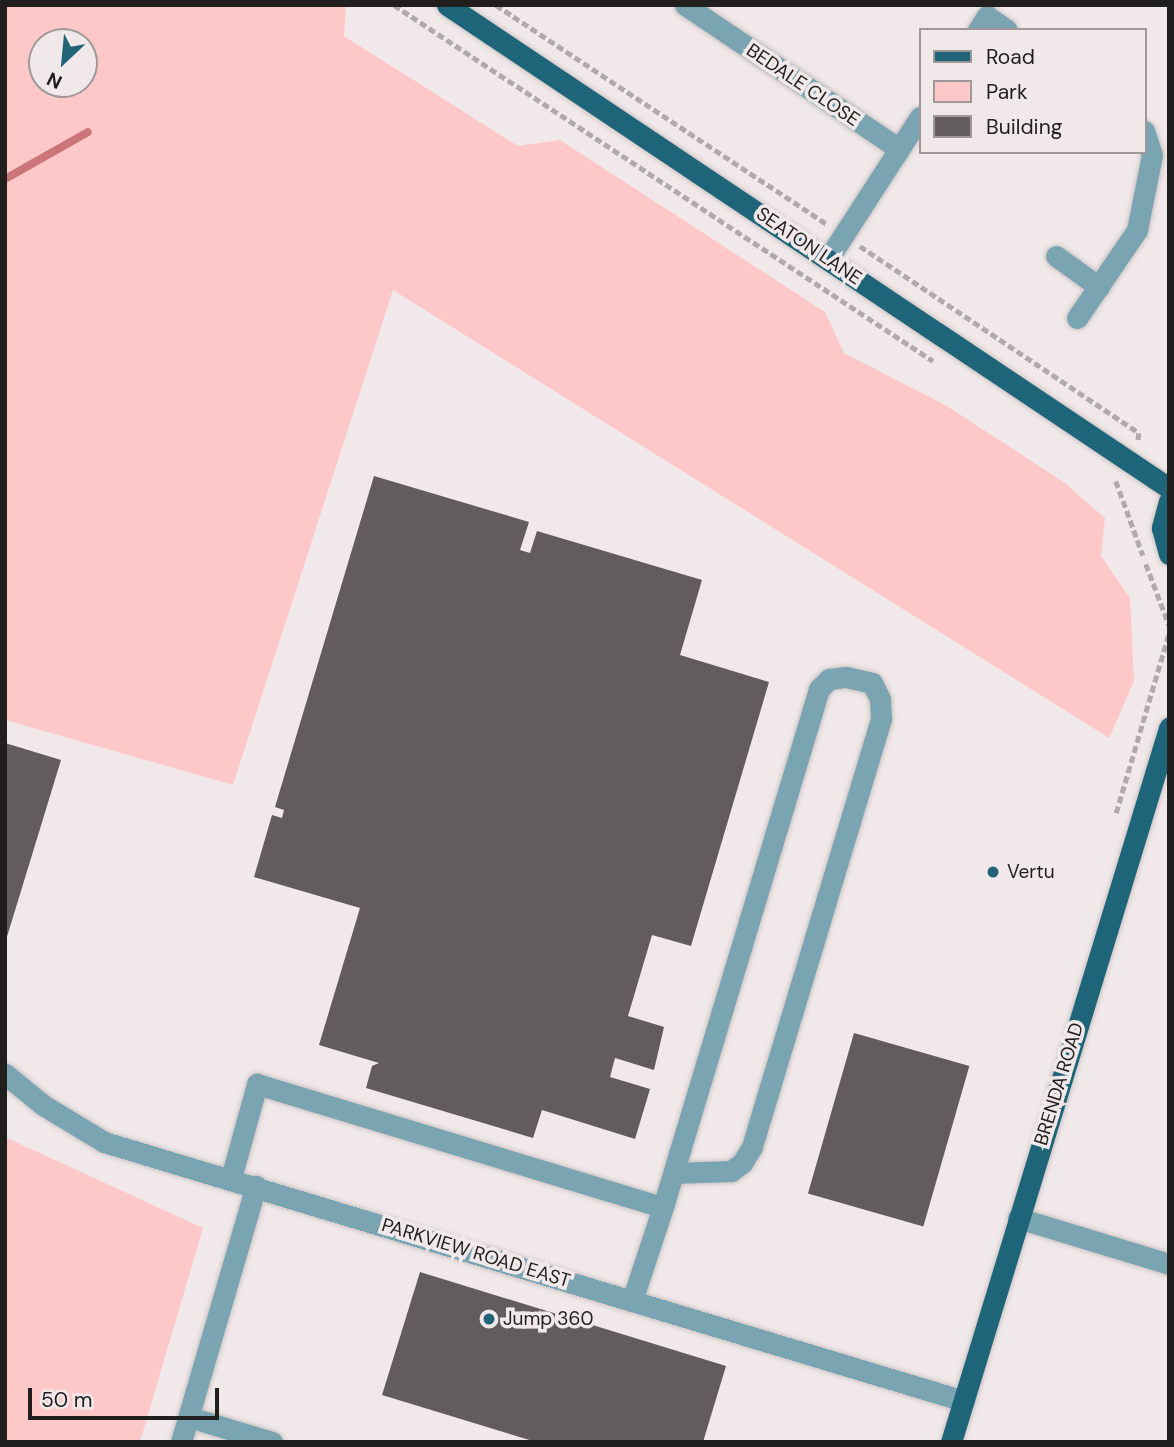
<!DOCTYPE html>
<style>
body{margin:0}
#map{position:relative;width:1174px;height:1447px;overflow:hidden;background:#f1e9e9;font-family:"DM Sans",sans-serif}
div>[style]{position:absolute}
[style*='--x']{left:calc(var(--x)*1px);top:calc(var(--y)*1px);width:calc(var(--w)*1px);rotate:calc(var(--a)*1deg)}
.green>*{inset:0;background:#fec8c8}
.stream>*{height:8px;margin:-4px;padding:0 4px;transform-origin:4px;border-radius:4px;background:#cc7578}
.building>*{inset:0;background:#625c5c;transform-origin:0 0}
.path>*{height:4.5px;margin-top:-2.25px;transform-origin:0;background:repeating-linear-gradient(90deg,#b1aaaa 0 7px,transparent 0 10.5px)}
.roads{filter:drop-shadow(0 0 2px #ccc4c4) drop-shadow(0 0 2px #ccc4c4)}
.minor>*{height:21px;margin:-10.5px;padding:0 10.5px;transform-origin:10.5px;border-radius:10.5px;background:#7ba4b2}
.major>*{height:21px;margin:-10.5px;padding:0 10.5px;transform-origin:10.5px;border-radius:10.5px;background:#1f6579}
.dots>*{width:19px;height:19px;translate:-50% -50%;box-sizing:border-box;border:4px solid #f1e9e9;border-radius:50%}
span{translate:-50% -50%;white-space:nowrap;text-align:center;line-height:1.15;-webkit-text-stroke:7px #f1e9e9;paint-order:stroke}
.street-label{font-size:19px;color:#211e1e}
.poi-label{font-size:19px;color:#211e1e}
.left{translate:0 -50%;text-align:left}
.frame{position:absolute;inset:0;border:7px solid #211e1e;pointer-events:none}
.legend{position:absolute;left:919px;top:28px;width:228px;height:126px;box-sizing:border-box;background:#f1e9e9;border:2px solid #9e9898;margin:0;padding:9px 12px;list-style:none;font-size:21px;color:#211e1e}
.legend li{display:flex;align-items:center;gap:14px;height:35px}
.legend b{width:35px;border:2px solid #9e9898}
.north{position:absolute;left:28px;top:28px;width:70px;height:70px;box-sizing:border-box;background:#f1e9e9;border:2px solid #9e9898;border-radius:50%;rotate:206deg;font-size:19px;font-weight:700;line-height:28px;text-align:center;color:#211e1e}
.north::after{content:'';display:block;margin:auto;width:24px;height:32px;background:#216477;clip-path:polygon(50% 0,100% 100%,50% 72%,0 100%)}
.scale{position:absolute;left:28px;top:1388px;width:191px;height:32px;box-sizing:border-box;border:4px solid #211e1e;border-top:0;padding-left:9px;font-size:21px;line-height:24px;white-space:nowrap;color:#211e1e;-webkit-text-stroke:5px #f1e9e9;paint-order:stroke}
</style>
<div id="map">
<div class="green">
<div style="clip-path:polygon(evenodd,5px 5px,346px 5px,344px 36px,518px 146px,560px 140px,825px 312px,844px 353px,947px 406px,1065px 483px,1105px 518px,1101px 556px,1130px 598px,1134px 681px,1109px 738px,393px 290px,233px 785px,5px 720px,5px 5px,42px 42px,84px 42px,84px 84px,42px 84px,42px 42px)"></div>
<div style="clip-path:polygon(5px 1137px,203px 1228px,140px 1442px,5px 1442px)"></div>
</div>
<div class="stream">
<div style="--x:5;--y:179;--w:95;--a:-29.5"></div>
</div>
<div class="building">
<div style="clip-path:polygon(374px 476px,529px 522px,520px 550px,530px 553px,537px 531px,702px 580px,680px 655px,769px 682px,691px 946px,652px 935px,628px 1016px,664px 1027px,654px 1070px,615px 1058px,610px 1077px,650px 1089px,635px 1139px,542px 1110px,533px 1138px,366px 1088px,372px 1066px,379px 1063px,319px 1045px,360px 908px,254px 877px,272px 815px,282px 818px,284px 810px,275px 807px)"></div>
<div style="clip-path:polygon(5px 743px,61px 760px,6px 940px,5px 940px)"></div>
<div style="left:854px;top:1033px;width:120px;height:167px;rotate:16deg"></div>
<div style="clip-path:polygon(420px 1272px,726px 1366px,703px 1442px,536px 1442px,382px 1395px)"></div>
</div>
<div class="path">
<div style="--x:394;--y:5;--w:646;--a:33.44"></div>
<div style="--x:496;--y:5;--w:397;--a:33.5"></div>
<div style="--x:860;--y:246;--w:336;--a:33.8"></div>
<div style="--x:1139;--y:433;--w:9;--a:96"></div>
<div style="--x:1116;--y:481;--w:79;--a:70"></div>
<div style="--x:1146;--y:564;--w:65;--a:69.3"></div>
<div style="--x:1116;--y:813;--w:188;--a:-73.6"></div>
</div>
<div class="roads">
<div class="minor">
<div style="--x:685;--y:5;--w:258;--a:33.9"></div>
<div style="--x:978;--y:30;--w:17;--a:-57"></div>
<div style="--x:987;--y:16;--w:24;--a:35"></div>
<div style="--x:1056;--y:256;--w:53;--a:35.8"></div>
<div style="--x:828;--y:259;--w:169;--a:-57.1"></div>
<div style="--x:1077;--y:318;--w:107;--a:-55.7"></div>
<div style="--x:1137;--y:230;--w:76;--a:-78.7"></div>
<div style="--x:1152;--y:155;--w:25;--a:-108"></div>
<div style="--x:5;--y:1074;--w:49;--a:39.2"></div>
<div style="--x:43;--y:1105;--w:71;--a:31.2"></div>
<div style="--x:104;--y:1142;--w:898;--a:16.76"></div>
<div style="--x:231;--y:1178;--w:98;--a:-74.5"></div>
<div style="--x:257;--y:1084;--w:424;--a:16.9"></div>
<div style="--x:663;--y:1207;--w:99;--a:108.3"></div>
<div style="--x:663;--y:1207;--w:541;--a:-73.24"></div>
<div style="--x:819;--y:689;--w:14;--a:-45"></div>
<div style="--x:829;--y:679;--w:17;--a:-7"></div>
<div style="--x:846;--y:677;--w:27;--a:13"></div>
<div style="--x:872;--y:683;--w:18;--a:63"></div>
<div style="--x:880;--y:699;--w:20;--a:87"></div>
<div style="--x:881;--y:719;--w:447;--a:106.8"></div>
<div style="--x:752;--y:1147;--w:19;--a:122"></div>
<div style="--x:742;--y:1163;--w:14;--a:144"></div>
<div style="--x:731;--y:1171;--w:57;--a:178"></div>
<div style="--x:1018;--y:1218;--w:158;--a:16.9"></div>
<div style="--x:189;--y:1417;--w:87;--a:16.8"></div>
<div style="--x:181;--y:1442;--w:267;--a:-73.7"></div>
</div>
<div class="major">
<div style="--x:447;--y:5;--w:869;--a:33.78"></div>
<div style="--x:1169;--y:501;--w:28;--a:105"></div>
<div style="--x:1162;--y:528;--w:27;--a:75"></div>
<div style="--x:951;--y:1442;--w:747;--a:-73.02"></div>
</div>
</div>
<div class="dots">
<div style="left:993px;top:872px;background:#216477"></div>
<div style="left:489px;top:1319px;background:#216477"></div>
</div>
<div class="street-label">
<span style="left:803px;top:85px;rotate:34deg">BEDALE CLOSE</span>
<span style="left:809px;top:246px;rotate:34deg">SEATON LANE</span>
<span style="left:1059px;top:1084px;rotate:-73deg">BRENDA ROAD</span>
<span style="left:476px;top:1253px;rotate:17deg">PARKVIEW ROAD EAST</span>
</div>
<div class="poi-label">
<span class="left" style="left:1007px;top:872px">Vertu</span>
<span class="left" style="left:503px;top:1319px">Jump 360</span>
</div>
<div class="frame"></div>
<ul class="legend">
<li><b style="height:9px;background:#1f6579"></b>Road</li>
<li><b style="height:19px;background:#fec8c8"></b>Park</li>
<li><b style="height:19px;background:#625c5c"></b>Building</li>
</ul>
<div class="north">N</div>
<div class="scale">50 m</div>
</div>
